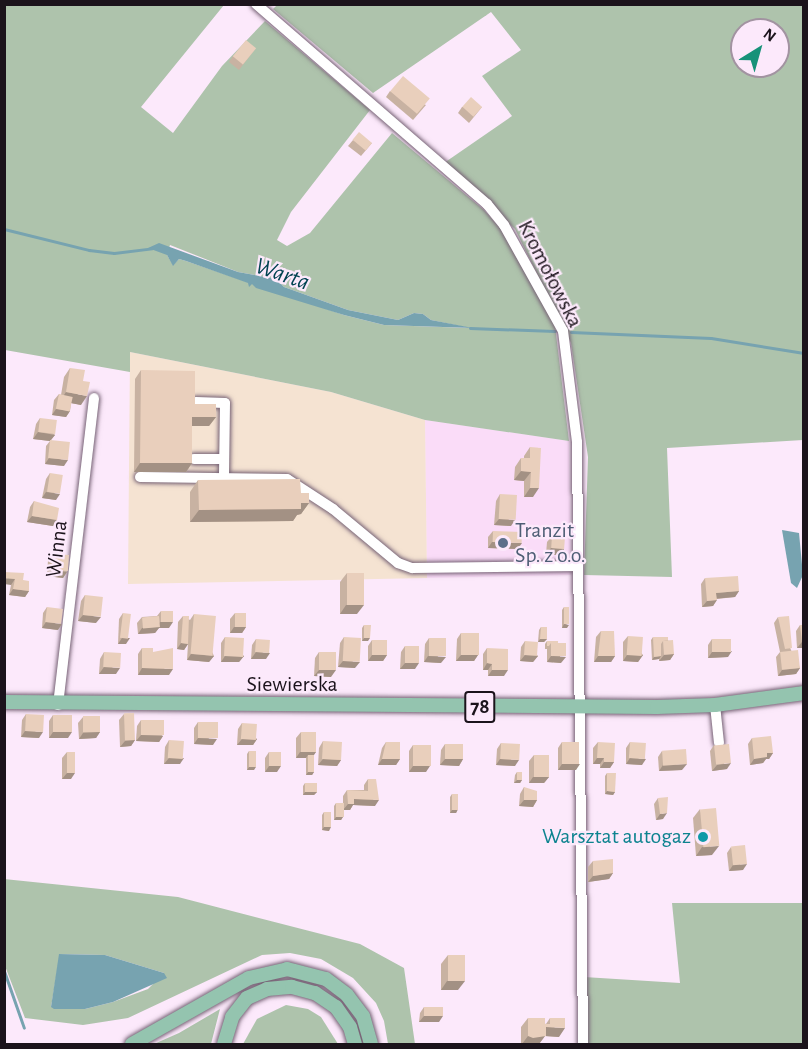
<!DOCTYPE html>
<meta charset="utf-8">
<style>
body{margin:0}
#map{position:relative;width:808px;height:1049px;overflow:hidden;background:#fce9fb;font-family:"Alegreya Sans",sans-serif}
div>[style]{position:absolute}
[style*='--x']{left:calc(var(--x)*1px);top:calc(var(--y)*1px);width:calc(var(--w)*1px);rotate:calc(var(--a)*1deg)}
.built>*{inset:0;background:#fadcf8}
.industrial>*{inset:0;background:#f5e3d2}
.green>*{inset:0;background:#aec3ac}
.water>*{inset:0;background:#77a3b0}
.stream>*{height:3px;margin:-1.5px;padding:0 1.5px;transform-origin:1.5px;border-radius:1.5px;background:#77a3b0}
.roads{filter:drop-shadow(0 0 2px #776376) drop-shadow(0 0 2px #776376)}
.minor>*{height:10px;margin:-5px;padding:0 5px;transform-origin:5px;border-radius:5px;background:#fff}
.major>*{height:14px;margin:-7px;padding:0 7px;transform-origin:7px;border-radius:7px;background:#94c4af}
.wall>*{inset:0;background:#c8b2a2}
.shaded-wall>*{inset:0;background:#a39184}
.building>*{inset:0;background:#e9cfbc;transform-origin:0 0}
.dots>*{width:16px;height:16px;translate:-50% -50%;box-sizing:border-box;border:3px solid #fce9fb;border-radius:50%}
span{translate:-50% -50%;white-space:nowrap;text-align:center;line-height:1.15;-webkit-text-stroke:4.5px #fce9fb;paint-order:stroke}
.shield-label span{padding:2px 4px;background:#fce9fb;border:2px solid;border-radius:4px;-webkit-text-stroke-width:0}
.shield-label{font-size:21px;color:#1b131b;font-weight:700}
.street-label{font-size:22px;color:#1b131b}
.service-label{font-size:22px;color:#4e5e75}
.left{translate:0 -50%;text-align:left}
.culture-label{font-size:22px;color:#0d838f}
.right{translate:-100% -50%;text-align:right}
.water-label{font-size:24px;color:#004351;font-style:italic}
.frame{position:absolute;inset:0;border:6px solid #1b131b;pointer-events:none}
.north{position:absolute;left:730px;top:18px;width:60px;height:60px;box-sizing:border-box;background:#fce9fb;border:2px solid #a293a1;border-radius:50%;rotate:37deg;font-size:16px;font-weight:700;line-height:24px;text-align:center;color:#1b131b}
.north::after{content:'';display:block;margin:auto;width:21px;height:27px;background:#179279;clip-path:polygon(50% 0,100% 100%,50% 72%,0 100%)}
</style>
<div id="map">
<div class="built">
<div style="clip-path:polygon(425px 420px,569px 441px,571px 575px,427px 578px)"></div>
</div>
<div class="industrial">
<div style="clip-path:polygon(130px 352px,331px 392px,425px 420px,427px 578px,128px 584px)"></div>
</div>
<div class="green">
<div style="clip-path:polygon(evenodd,278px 4px,803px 5px,803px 440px,667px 448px,672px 577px,584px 575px,588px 457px,571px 343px,515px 229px,444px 163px,512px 116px,482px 76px,521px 50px,491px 12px,373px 93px,273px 9px,278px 4px,742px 30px,778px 30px,778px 66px,742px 66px,742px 30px)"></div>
<div style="clip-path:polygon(evenodd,4px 5px,224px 5px,141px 107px,173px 133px,222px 66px,265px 21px,370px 110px,291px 212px,277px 240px,287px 246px,310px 233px,392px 133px,484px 210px,500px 228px,555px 326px,569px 441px,425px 420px,331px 392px,130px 352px,130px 372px,5px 350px,4px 5px,170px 245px,238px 272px,276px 279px,284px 287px,348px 310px,398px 320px,414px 313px,423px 314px,431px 320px,470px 328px,384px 325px,344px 315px,186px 261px,179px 259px,173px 265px,167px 255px,170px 245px)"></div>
<div style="clip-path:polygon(evenodd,4px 879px,178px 897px,360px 944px,404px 968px,415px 1044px,388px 1044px,384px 1021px,376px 1003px,353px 978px,321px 959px,290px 953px,262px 955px,128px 1018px,83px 1025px,25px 1018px,5px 966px,4px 879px,60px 954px,105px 955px,164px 973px,148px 989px,113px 1002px,85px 1009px,51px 1007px,60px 954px)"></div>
<div style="clip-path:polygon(672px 903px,803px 903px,803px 1044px,582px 1044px,584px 977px,680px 983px)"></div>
<div style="clip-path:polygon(286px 1005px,308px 1009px,321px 1017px,338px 1044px,243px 1044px,257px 1019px)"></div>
<div style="clip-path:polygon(220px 1009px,211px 1044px,154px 1044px,179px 1033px)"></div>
</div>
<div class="water">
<div style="clip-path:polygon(159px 243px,238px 272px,276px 279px,284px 287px,348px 310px,398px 320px,414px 313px,423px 314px,431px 320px,473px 328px,384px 325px,344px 315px,256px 288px,252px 284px,249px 287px,248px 283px,186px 261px,179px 259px,173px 266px,167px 255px,148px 248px)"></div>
<div style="clip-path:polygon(782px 530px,799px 533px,803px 575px,797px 588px,791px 583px)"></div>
<div style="clip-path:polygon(59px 954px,105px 955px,164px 973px,167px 978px,113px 1002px,85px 1009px,54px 1009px,51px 1007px)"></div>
</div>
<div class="stream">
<div style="--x:4;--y:229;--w:88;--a:13.9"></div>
<div style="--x:89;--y:250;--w:25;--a:7"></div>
<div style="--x:114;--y:253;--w:38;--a:-7"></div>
<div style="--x:470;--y:328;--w:85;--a:2"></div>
<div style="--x:571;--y:332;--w:140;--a:2.5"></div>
<div style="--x:711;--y:338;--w:94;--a:9.2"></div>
<div style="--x:4;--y:971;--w:60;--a:70.7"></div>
</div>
<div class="roads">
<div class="minor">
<div style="--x:256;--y:4;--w:306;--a:40.9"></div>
<div style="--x:487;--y:204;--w:27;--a:51"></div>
<div style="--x:504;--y:225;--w:121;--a:60.9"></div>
<div style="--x:563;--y:331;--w:112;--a:82.8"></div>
<div style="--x:577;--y:442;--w:602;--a:89.43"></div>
<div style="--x:196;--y:402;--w:29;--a:2"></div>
<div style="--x:225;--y:403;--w:74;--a:90.8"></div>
<div style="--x:194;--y:459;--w:30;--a:0"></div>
<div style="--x:140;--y:477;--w:147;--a:0.8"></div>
<div style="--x:287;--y:479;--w:55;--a:33.1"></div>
<div style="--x:333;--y:509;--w:85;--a:39.7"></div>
<div style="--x:398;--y:563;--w:15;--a:20"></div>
<div style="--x:412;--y:568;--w:166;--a:-0.7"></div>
<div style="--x:58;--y:705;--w:309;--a:-83.3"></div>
<div style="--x:715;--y:705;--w:38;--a:84"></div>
</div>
<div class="major">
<div style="--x:4;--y:702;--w:653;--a:0.44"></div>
<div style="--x:657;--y:707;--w:58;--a:-2"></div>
<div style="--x:715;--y:705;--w:90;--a:-7.7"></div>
<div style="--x:132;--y:1044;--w:134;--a:-29.4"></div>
<div style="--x:249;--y:978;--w:39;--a:-13"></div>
<div style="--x:287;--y:969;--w:40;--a:14.4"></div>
<div style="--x:326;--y:979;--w:26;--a:37"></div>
<div style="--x:347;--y:995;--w:26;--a:53"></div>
<div style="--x:363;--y:1016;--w:29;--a:74"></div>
<div style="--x:224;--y:1044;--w:28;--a:-73"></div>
<div style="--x:232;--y:1017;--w:24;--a:-52"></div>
<div style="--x:247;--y:998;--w:22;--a:-24"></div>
<div style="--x:267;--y:989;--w:25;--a:-5"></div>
<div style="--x:292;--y:987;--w:24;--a:15"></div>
<div style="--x:315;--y:993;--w:25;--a:34"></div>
<div style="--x:336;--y:1007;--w:24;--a:55"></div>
<div style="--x:350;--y:1027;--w:18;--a:74"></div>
</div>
</div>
<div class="wall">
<div style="clip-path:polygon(256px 48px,239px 70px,229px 62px,233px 56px)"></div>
<div style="clip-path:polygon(390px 91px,426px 105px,413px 120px,386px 97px)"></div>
<div style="clip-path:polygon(462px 107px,482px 107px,469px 123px,458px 113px)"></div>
<div style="clip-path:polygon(353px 140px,372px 143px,361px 156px,348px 146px)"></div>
<div style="clip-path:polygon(70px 368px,81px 405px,71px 403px,70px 411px,66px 417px,52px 415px,54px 400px,59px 394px,61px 395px,64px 377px)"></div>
<div style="clip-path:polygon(141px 370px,216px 417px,209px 426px,192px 426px,192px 463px,186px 472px,134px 472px,135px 379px)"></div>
<div style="clip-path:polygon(40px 418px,55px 435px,51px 440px,64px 466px,45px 464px,46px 446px,50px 441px,33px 439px,36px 424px)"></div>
<div style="clip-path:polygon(530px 447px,533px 497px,524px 497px,524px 481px,514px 480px,515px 467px,521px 458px,524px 458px,524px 456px)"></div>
<div style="clip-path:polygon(50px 473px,56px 500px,42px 498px,46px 479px)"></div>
<div style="clip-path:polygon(198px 480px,301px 493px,309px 503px,301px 514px,297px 515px,293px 521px,190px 522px,190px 492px)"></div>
<div style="clip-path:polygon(500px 494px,511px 526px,494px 525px,496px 501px)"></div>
<div style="clip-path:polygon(34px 501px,57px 520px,53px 526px,27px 522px,30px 507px)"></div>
<div style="clip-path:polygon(493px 531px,518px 549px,488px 548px,488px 537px)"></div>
<div style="clip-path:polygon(552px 536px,564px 549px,560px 555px,546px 554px,547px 542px)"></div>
<div style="clip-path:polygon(53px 554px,67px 572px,63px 578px,47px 576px,48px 560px)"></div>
<div style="clip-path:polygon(4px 572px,23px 580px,29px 591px,25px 597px,9px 595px,11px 585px)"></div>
<div style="clip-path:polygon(347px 573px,357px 614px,340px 614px,340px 582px)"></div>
<div style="clip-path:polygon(705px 578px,739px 591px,735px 597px,717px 599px,713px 606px,702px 607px,701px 584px)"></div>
<div style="clip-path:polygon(85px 595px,96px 623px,78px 621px,81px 601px)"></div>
<div style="clip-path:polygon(47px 607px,58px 630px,42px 628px,43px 613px)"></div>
<div style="clip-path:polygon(564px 607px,567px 628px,562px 628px,562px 610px)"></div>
<div style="clip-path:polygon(161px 611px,169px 628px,159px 628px,155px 633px,138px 634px,137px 623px,142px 617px,157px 616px)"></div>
<div style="clip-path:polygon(123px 613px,126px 644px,118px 644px,119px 619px)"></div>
<div style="clip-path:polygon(235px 613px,246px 627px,242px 633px,230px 633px,230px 619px)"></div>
<div style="clip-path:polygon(194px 614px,214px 656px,209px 662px,187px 660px,188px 644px,184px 650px,177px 649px,178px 622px,183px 616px,190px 620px)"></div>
<div style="clip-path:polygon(778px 617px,791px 650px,800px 668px,796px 674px,778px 676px,776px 657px,780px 652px,774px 623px)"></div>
<div style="clip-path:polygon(364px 625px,368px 641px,362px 641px,362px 628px)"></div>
<div style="clip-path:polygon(800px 625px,804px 625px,804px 648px,797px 648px,796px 631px)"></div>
<div style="clip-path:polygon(541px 627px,547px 639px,544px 642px,538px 642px,539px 630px)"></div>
<div style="clip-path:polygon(601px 631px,615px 656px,611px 662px,594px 662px,596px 637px)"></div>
<div style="clip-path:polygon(461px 633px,478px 655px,474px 661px,456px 661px,457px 639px)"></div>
<div style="clip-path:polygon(628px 636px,643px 655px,638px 662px,623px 661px,623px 642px)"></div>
<div style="clip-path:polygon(225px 637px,244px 656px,239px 662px,221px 662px,221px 643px)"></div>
<div style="clip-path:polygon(344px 637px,355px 668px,338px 667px,340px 643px)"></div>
<div style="clip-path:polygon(653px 637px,668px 640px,674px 654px,670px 660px,659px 661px,659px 659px,652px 660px,651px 640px)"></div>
<div style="clip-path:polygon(429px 638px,441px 663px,424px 662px,425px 644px)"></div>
<div style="clip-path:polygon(256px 639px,266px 659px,251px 659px,252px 645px)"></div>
<div style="clip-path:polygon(712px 639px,728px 657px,708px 658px,708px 645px)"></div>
<div style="clip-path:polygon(372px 640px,387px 655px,383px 661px,368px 661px,368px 646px)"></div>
<div style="clip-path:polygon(525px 641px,538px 656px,533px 662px,520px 661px,521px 647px)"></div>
<div style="clip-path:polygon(547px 641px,558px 643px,561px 663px,547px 662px,547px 649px,545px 649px,545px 644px)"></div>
<div style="clip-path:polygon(405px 646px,415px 669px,400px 669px,401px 652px)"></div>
<div style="clip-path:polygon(142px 648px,153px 652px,169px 675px,138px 675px,138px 654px)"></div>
<div style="clip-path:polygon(487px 648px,504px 676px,488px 676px,488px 670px,483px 670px,483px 654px)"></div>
<div style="clip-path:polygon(104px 652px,116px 674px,99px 674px,100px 659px)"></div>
<div style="clip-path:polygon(319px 652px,331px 677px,314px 676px,315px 658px)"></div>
<div style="clip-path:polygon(26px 714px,39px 738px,21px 737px,22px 720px)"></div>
<div style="clip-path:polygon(124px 714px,135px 740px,131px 746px,120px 747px,119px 720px)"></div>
<div style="clip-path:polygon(53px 715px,68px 738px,49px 738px,49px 721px)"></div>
<div style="clip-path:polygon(83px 717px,100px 732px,96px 738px,79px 739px,78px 723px)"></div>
<div style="clip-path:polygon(141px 720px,163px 736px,159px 742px,136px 741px,137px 726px)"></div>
<div style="clip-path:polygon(198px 722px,213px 745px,194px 744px,194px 728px)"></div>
<div style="clip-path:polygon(242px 723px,257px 739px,253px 745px,237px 745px,238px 729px)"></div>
<div style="clip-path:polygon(301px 732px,316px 752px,313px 755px,314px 772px,312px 775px,306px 775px,306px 758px,296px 758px,296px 738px)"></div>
<div style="clip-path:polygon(752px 738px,773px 753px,769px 759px,766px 759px,763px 763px,750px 765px,748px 744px)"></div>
<div style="clip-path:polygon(169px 740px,180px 764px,164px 764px,165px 747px)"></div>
<div style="clip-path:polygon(323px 741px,341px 760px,337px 766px,318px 765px,319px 748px)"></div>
<div style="clip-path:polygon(386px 742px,400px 759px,396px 765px,378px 765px,382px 748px)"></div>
<div style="clip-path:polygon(562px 742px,576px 770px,558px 770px,558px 748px)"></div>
<div style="clip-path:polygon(598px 742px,614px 762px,610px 768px,600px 768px,600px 764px,593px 764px,593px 748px)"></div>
<div style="clip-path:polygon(630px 742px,642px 765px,626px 764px,626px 748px)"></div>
<div style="clip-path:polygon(501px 743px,515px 766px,496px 765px,497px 749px)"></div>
<div style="clip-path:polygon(445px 744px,463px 759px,459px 766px,440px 765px,441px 750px)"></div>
<div style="clip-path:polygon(413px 745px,426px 772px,409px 772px,409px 751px)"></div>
<div style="clip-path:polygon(714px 745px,727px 769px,712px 771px,710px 751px)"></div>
<div style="clip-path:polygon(249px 751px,254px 770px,247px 770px,247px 754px)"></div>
<div style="clip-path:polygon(662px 751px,682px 770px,659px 771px,658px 757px)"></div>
<div style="clip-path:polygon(67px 752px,71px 779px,62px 779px,62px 758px)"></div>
<div style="clip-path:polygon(269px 752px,277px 772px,265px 772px,265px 758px)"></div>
<div style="clip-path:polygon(534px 755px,549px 777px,544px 783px,529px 783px,529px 761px)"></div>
<div style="clip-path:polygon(517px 772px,522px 780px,520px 783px,514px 783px,515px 775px)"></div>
<div style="clip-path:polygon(607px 773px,615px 792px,613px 795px,605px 794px,605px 776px)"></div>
<div style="clip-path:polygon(368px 779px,375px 806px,353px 805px,350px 810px,343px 810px,343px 817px,341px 820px,334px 820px,334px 806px,336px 803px,343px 803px,343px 796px,347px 790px,364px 790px,364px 785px)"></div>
<div style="clip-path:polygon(305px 783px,317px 792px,314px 795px,303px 795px,303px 786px)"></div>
<div style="clip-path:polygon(524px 787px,537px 800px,533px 807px,519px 806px,520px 794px)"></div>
<div style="clip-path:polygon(452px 794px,458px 809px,456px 813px,450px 813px,450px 797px)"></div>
<div style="clip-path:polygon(658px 798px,663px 819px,656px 820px,654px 804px)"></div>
<div style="clip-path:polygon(700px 809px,712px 855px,696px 856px,693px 818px)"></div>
<div style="clip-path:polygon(324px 812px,329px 831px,322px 830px,322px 815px)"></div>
<div style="clip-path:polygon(731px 847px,743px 870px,729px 871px,727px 853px)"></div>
<div style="clip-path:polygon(593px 861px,613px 873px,609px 879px,588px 882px,588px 867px)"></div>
<div style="clip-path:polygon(448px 955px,458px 990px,441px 990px,441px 964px)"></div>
<div style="clip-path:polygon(424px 1007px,439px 1022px,419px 1022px,420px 1013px)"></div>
<div style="clip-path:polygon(528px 1018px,546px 1024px,550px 1018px,559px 1037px,545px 1036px,539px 1044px,521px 1044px,521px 1027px)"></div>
</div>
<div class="shaded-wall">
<div style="clip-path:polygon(66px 392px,87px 396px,81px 405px,60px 401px)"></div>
<div style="clip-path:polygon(56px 409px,70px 411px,66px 417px,52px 415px)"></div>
<div style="clip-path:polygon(192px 417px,216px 417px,209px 426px,186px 426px)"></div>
<div style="clip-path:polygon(38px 432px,55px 435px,50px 441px,33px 439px)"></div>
<div style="clip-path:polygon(49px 458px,68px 460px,64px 466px,45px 464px)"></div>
<div style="clip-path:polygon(140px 463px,192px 463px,186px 472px,134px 472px)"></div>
<div style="clip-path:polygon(521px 471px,531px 472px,524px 481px,514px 480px)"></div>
<div style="clip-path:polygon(530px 488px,539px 488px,533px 497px,524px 497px)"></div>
<div style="clip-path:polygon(46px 492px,60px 494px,56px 500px,42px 498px)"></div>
<div style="clip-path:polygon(301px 503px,309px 503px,301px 514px,297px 515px,293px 521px,190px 522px,199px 510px)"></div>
<div style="clip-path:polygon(32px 516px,57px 520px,53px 526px,27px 522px)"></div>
<div style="clip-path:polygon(499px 519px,515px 520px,511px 526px,494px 525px)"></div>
<div style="clip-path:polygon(492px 542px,522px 543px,518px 549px,488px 548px)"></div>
<div style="clip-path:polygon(551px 548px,564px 549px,560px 555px,546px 554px)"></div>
<div style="clip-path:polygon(51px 570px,67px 572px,63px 578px,47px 576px)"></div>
<div style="clip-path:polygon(4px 578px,15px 579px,11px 585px,4px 584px)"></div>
<div style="clip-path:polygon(13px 589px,29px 591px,25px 597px,9px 595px)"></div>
<div style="clip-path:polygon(739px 591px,735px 597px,712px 599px,716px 593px)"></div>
<div style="clip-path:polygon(717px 600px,713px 606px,702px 607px,707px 601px)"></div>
<div style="clip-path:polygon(346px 605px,364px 605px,357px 614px,340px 614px)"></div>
<div style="clip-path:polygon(83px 615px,101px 617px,96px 623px,78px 621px)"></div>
<div style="clip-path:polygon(46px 622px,62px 624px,58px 630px,42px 628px)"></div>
<div style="clip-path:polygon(160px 622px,173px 622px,169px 628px,159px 628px,155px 633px,138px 634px,142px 628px,156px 627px)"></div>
<div style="clip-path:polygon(564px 624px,569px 625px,567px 628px,562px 628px)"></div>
<div style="clip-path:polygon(234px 627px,246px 627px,242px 633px,230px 633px)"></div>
<div style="clip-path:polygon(122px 638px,130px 638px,126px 644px,118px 644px)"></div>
<div style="clip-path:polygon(364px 638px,370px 638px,368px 641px,362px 641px)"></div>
<div style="clip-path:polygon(540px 639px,547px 639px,544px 642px,538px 642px)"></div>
<div style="clip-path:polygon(802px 642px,804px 642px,804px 648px,797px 648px)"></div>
<div style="clip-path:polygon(181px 643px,188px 644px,184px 650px,177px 649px)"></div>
<div style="clip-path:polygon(732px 651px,728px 657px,708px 658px,712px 652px)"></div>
<div style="clip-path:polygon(256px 652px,270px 653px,266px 659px,251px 659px)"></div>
<div style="clip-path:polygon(191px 654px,214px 656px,209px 662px,187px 660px)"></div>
<div style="clip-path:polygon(674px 654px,670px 660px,659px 661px,664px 655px)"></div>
<div style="clip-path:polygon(372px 655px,387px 655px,383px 661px,368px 661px)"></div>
<div style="clip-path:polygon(461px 655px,478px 655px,474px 661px,456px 661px)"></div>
<div style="clip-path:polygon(525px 655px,538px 656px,533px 662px,520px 661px)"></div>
<div style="clip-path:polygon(627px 655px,643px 655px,638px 662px,623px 661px)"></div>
<div style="clip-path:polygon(225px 656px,244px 656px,239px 662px,221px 662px)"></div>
<div style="clip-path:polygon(428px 656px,446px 657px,441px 663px,424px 662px)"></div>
<div style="clip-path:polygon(551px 656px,566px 657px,561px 663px,547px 662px)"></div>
<div style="clip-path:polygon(598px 656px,615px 656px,611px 662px,594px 662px)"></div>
<div style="clip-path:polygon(661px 656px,659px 659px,652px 660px,654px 657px)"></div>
<div style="clip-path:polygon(343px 661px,360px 662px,355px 668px,338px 667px)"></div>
<div style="clip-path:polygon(405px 663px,419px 663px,415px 669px,400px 669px)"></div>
<div style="clip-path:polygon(487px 663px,492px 664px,488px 670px,483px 670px)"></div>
<div style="clip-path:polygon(104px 667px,120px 668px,116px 674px,99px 674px)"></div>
<div style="clip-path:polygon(142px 668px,173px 669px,169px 675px,138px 675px)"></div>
<div style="clip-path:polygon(800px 668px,796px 674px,778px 676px,782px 670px)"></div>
<div style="clip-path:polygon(319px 670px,336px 670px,331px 677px,314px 676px)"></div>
<div style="clip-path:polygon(492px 670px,508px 670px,504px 676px,488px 676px)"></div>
<div style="clip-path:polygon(25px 731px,43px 732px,39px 738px,21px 737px)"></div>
<div style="clip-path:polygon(53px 732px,72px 732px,68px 738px,49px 738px)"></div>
<div style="clip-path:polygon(100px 732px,96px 738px,79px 739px,83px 733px)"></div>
<div style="clip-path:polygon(141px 735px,163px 736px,159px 742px,136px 741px)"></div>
<div style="clip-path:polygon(198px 738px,217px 739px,213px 745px,194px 744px)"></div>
<div style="clip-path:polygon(242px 739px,257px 739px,253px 745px,237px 745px)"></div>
<div style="clip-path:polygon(135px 740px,131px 746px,120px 747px,125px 741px)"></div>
<div style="clip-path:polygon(300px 752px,316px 752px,312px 758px,308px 755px,306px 758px,296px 758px)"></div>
<div style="clip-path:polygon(767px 753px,773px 753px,769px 759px,766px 759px,763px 763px,750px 765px,754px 759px)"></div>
<div style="clip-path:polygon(169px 758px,184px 758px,180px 764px,164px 764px)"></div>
<div style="clip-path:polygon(597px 758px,604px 758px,600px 764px,593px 764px)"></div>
<div style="clip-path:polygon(630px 758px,646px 759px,642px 765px,626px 764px)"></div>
<div style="clip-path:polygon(323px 759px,341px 760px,337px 766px,318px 765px)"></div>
<div style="clip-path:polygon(382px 759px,400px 759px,396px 765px,378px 765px)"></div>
<div style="clip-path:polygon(445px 759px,463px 759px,459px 766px,440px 765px)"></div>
<div style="clip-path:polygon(500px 759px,519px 760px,515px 766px,496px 765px)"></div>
<div style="clip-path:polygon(604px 762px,614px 762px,610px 768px,600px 768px)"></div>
<div style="clip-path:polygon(731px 763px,727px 769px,712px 771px,717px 765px)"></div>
<div style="clip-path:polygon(562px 764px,580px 764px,576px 770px,558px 770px)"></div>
<div style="clip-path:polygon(687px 764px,682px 770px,659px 771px,663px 765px)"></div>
<div style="clip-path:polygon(269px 766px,281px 766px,277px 772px,265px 772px)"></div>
<div style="clip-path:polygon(413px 766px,430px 766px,426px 772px,409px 772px)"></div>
<div style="clip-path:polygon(249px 767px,256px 767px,254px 770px,247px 770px)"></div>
<div style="clip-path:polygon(308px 772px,314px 772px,312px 775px,306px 775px)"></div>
<div style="clip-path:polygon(67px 773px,75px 773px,71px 779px,62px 779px)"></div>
<div style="clip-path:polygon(533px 777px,549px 777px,544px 783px,529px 783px)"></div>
<div style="clip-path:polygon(517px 780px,522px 780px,520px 783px,514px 783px)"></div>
<div style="clip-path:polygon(607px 791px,615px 792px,613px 795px,605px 794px)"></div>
<div style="clip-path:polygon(305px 792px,317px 792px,314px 795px,303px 795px)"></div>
<div style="clip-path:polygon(354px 799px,379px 800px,375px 806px,353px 805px,350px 810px,343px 810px,348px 804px)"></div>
<div style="clip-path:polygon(524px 800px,537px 800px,533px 807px,519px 806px)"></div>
<div style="clip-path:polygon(458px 809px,456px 813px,450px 813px,452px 810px)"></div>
<div style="clip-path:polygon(667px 813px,663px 819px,656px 820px,660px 814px)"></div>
<div style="clip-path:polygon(336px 817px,343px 817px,341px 820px,334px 820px)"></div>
<div style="clip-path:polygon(324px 827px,331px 827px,329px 831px,322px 830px)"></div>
<div style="clip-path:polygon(719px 846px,712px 855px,696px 856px,702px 847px)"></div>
<div style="clip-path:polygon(747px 864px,743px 870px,729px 871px,733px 865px)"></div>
<div style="clip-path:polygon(613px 873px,609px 879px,588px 882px,593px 876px)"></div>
<div style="clip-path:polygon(447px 981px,465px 981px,458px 990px,441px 990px)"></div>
<div style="clip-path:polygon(424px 1016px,443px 1016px,439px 1022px,419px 1022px)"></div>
<div style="clip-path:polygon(546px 1027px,565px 1028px,559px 1037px,545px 1036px,539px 1044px,522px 1044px,528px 1036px)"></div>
</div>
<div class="building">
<div style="left:246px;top:40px;width:13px;height:21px;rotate:39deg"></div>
<div style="left:403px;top:76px;width:35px;height:20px;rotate:40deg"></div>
<div style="left:471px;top:97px;width:15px;height:13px;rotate:42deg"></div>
<div style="left:359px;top:132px;width:17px;height:10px;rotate:40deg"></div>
<div style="clip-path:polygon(70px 368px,85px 370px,83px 381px,90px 382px,87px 396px,66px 392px)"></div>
<div style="clip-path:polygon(141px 370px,195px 371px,195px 404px,216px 404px,216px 417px,192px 417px,192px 463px,140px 463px)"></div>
<div style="left:59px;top:394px;width:14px;height:15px;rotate:12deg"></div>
<div style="left:40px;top:418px;width:17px;height:14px;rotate:7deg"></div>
<div style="left:50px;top:440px;width:20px;height:18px;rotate:6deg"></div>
<div style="clip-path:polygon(530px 447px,541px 448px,539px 488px,530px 488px,531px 472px,521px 471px,521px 458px,530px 458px)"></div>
<div style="left:50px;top:473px;width:13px;height:19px;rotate:9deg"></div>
<div style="clip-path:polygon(300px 479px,301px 493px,309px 493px,309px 503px,301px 503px,301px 509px,199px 510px,198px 480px)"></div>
<div style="left:500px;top:494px;width:17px;height:25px;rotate:3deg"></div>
<div style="clip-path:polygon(34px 501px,59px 508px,57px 520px,32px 516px)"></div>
<div style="left:493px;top:531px;width:29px;height:11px;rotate:2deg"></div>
<div style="left:552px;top:536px;width:13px;height:12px;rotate:4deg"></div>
<div style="left:53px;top:554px;width:16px;height:16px;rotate:4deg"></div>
<div style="clip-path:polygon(4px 572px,24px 573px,23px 580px,29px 581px,29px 591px,13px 589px,15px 579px,4px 578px)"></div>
<div style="left:347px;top:573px;width:17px;height:32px"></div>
<div style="clip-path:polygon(738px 576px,739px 591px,716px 593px,717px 600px,707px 601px,705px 578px)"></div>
<div style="left:85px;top:595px;width:18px;height:20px;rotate:6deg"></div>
<div style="left:47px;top:607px;width:16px;height:15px;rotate:7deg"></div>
<div style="left:564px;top:607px;width:5px;height:17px"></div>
<div style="left:161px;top:611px;width:12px;height:11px"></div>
<div style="left:123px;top:613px;width:8px;height:25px;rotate:7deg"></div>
<div style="left:235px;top:613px;width:11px;height:14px"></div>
<div style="left:194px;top:614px;width:22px;height:40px;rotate:5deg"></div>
<div style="left:159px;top:616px;width:11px;height:17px;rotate:85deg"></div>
<div style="clip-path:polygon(183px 616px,189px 616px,188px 644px,181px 643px)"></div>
<div style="clip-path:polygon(789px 616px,792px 648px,785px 649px,778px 617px)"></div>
<div style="clip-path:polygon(364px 625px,371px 625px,370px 638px,364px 638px)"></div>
<div style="clip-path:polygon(800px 625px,804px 625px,804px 642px,802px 642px)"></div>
<div style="clip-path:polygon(541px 627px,547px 627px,547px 639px,540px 639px)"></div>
<div style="clip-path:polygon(601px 631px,614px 631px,615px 656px,598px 656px)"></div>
<div style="left:461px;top:633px;width:18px;height:22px"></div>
<div style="left:628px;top:636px;width:15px;height:19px;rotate:4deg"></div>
<div style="left:225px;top:637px;width:19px;height:19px;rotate:3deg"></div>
<div style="left:344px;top:637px;width:17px;height:24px;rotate:3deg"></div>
<div style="clip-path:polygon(653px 637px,668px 637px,668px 640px,663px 641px,661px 644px,661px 656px,654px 657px)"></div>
<div style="left:429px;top:638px;width:17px;height:18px"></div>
<div style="left:256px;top:639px;width:14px;height:13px;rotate:4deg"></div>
<div style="left:712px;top:639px;width:19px;height:13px"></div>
<div style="left:372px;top:640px;width:15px;height:15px"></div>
<div style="left:673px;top:640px;width:14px;height:10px;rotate:86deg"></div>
<div style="left:525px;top:641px;width:13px;height:14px;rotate:4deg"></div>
<div style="clip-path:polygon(547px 641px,558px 641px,558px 643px,551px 643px,549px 646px,547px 646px)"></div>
<div style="left:551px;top:643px;width:15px;height:13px"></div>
<div style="left:405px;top:646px;width:14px;height:17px"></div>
<div style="clip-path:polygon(142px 648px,153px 648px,153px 652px,173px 648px,173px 669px,142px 668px)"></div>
<div style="clip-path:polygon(487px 648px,508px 649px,508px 670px,492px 670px,492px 664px,487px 663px)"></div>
<div style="left:798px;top:650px;width:18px;height:18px;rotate:84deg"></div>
<div style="left:104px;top:652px;width:17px;height:15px;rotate:3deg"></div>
<div style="left:319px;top:652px;width:17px;height:18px"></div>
<div style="left:134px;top:713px;width:27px;height:10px;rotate:88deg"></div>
<div style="left:26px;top:714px;width:18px;height:17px;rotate:3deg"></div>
<div style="left:53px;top:715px;width:19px;height:17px"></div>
<div style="left:100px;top:716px;width:16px;height:17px;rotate:90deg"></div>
<div style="left:141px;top:720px;width:23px;height:15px"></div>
<div style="left:198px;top:722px;width:20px;height:16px"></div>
<div style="left:242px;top:723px;width:15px;height:16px;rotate:4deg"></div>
<div style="left:301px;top:732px;width:15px;height:20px"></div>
<div style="clip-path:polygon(771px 736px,773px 753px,767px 753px,767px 757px,754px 759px,752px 738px)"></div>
<div style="left:169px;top:740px;width:15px;height:18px;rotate:4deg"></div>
<div style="left:323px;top:741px;width:19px;height:18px;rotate:3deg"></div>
<div style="clip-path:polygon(386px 742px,400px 742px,400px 759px,382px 759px)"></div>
<div style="left:562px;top:742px;width:17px;height:22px"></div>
<div style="clip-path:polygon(598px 742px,615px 743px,614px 762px,604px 762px,604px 758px,597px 758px)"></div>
<div style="left:630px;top:742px;width:16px;height:16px;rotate:4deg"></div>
<div style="left:501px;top:743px;width:19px;height:16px;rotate:3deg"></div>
<div style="left:445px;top:744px;width:18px;height:15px"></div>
<div style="left:729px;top:744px;width:19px;height:15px;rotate:84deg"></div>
<div style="left:413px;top:745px;width:18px;height:21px"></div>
<div style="left:686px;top:749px;width:15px;height:24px;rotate:86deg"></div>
<div style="left:249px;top:751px;width:7px;height:16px"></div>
<div style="left:67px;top:752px;width:8px;height:21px"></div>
<div style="left:269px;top:752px;width:12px;height:14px"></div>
<div style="left:308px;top:755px;width:6px;height:17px"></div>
<div style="left:534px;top:755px;width:15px;height:22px"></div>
<div style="left:517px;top:772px;width:5px;height:8px"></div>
<div style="clip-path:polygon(607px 773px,616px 773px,615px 792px,607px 791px)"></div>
<div style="clip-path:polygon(368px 779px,376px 779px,379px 800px,354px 799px,354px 804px,348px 804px,347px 790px,368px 791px)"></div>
<div style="left:305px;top:783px;width:12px;height:9px"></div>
<div style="clip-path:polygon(524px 787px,537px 791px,537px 800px,524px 800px)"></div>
<div style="left:452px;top:794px;width:6px;height:16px"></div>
<div style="clip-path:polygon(668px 797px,667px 813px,660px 814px,658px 798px)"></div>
<div style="left:336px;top:803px;width:8px;height:14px"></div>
<div style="left:716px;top:808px;width:38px;height:16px;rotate:85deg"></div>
<div style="left:324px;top:812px;width:7px;height:15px"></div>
<div style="left:745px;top:845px;width:19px;height:14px;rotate:84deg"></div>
<div style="clip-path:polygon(613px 859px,613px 873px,593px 876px,593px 861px)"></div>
<div style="left:448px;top:955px;width:17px;height:26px"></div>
<div style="left:424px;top:1007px;width:19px;height:9px"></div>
<div style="clip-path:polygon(528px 1018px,545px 1018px,545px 1024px,550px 1024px,550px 1018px,565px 1018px,565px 1028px,546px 1027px,546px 1036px,533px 1038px,528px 1036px)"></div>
</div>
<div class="dots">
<div style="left:503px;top:543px;background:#5c6f8a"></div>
<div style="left:703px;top:837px;background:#0f9aa8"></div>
</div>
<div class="shield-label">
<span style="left:480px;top:707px">78</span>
</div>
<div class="street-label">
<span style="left:550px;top:274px;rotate:63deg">Kromołowska</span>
<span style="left:57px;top:549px;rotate:-83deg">Winna</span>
<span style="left:292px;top:685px">Siewierska</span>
</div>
<div class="service-label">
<span class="left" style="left:515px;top:543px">Tranzit<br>Sp. z o.o.</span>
</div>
<div class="culture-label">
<span class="right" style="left:691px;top:837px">Warsztat autogaz</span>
</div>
<div class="water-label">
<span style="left:282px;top:275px;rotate:19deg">Warta</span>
</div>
<div class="frame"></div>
<div class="north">N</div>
</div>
